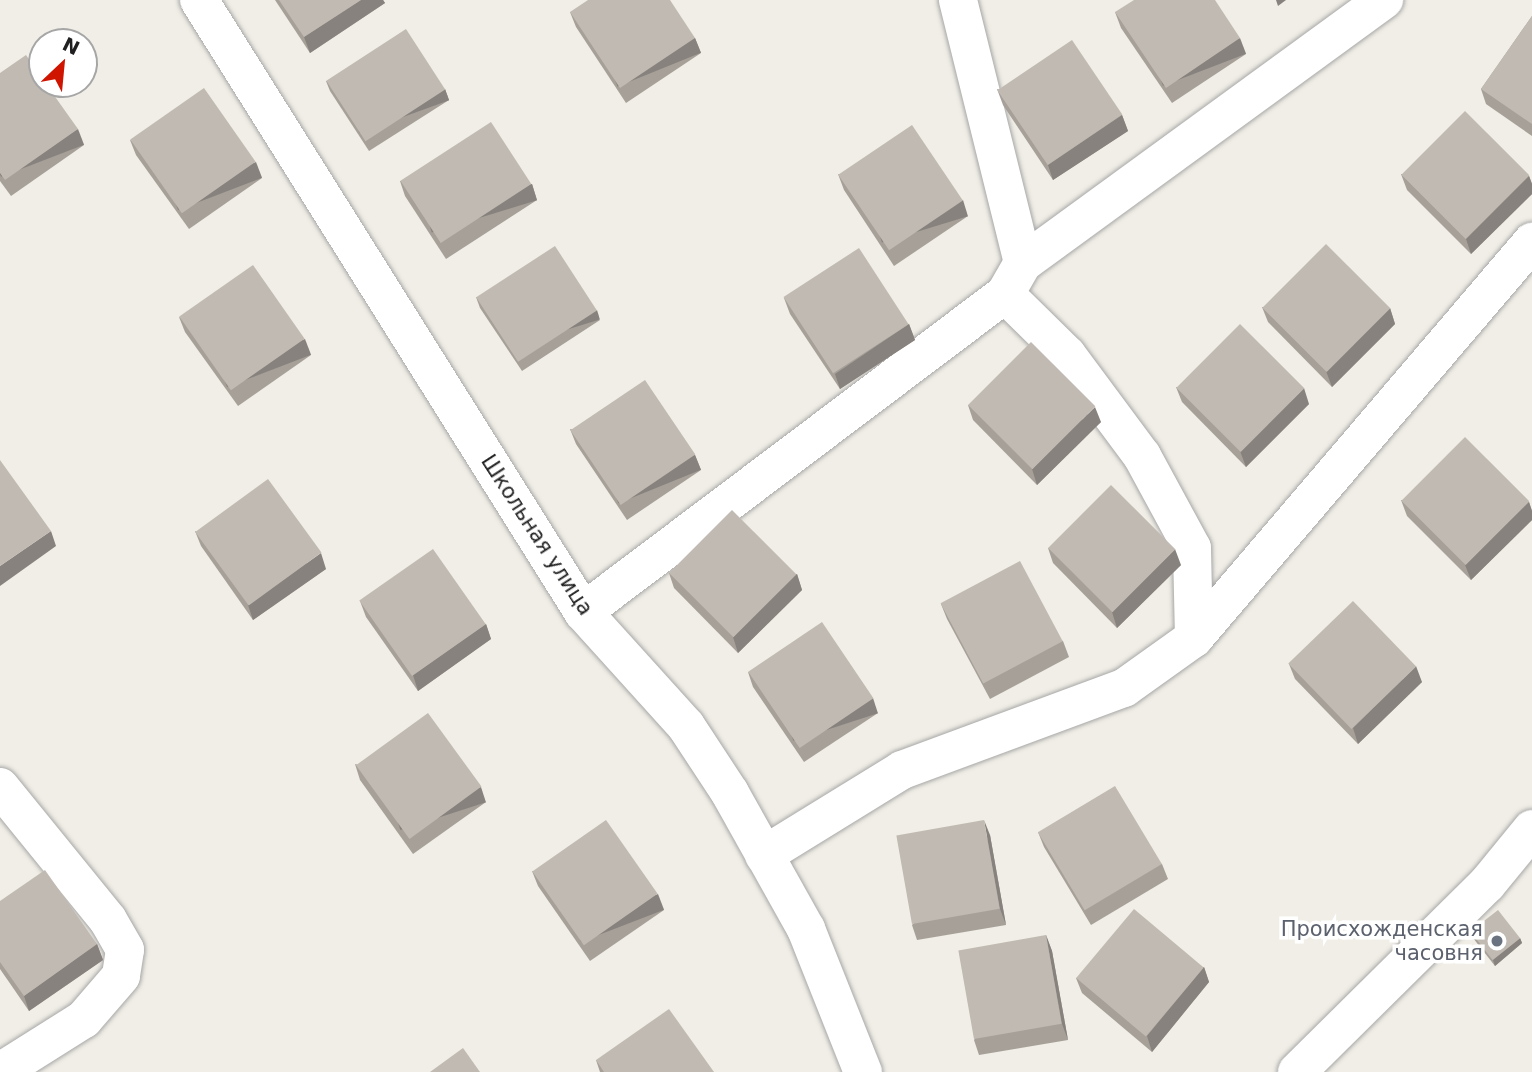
<!DOCTYPE html>
<meta charset="utf-8">
<style>
body{margin:0}
#map{position:relative;width:1532px;height:1072px;overflow:hidden;background:#f0eee6;font-family:"DejaVu Sans",sans-serif}
div>[style]{position:absolute}
[style*='--x']{left:calc(var(--x)*1px);top:calc(var(--y)*1px);width:calc(var(--w)*1px);rotate:calc(var(--a)*1deg)}
.roads{filter:drop-shadow(0 0 2px #a7a7a7) drop-shadow(0 0 2px #a7a7a7)}
.minor>*{height:38px;margin:-19px;padding:0 19px;transform-origin:19px;border-radius:19px;background:#fff}
.tertiary>*{height:38px;margin:-19px;padding:0 19px;transform-origin:19px;border-radius:19px;background:#fff}
.wall>*{inset:0;background:#a6a099}
.shaded-wall>*{inset:0;background:#87827d;transform-origin:0 0}
.building>*{inset:0;background:#c1bab2;transform-origin:0 0}
.dots>*{width:19px;height:19px;translate:-50% -50%;box-sizing:border-box;border:4px solid #fff;border-radius:50%}
span{translate:-50% -50%;white-space:nowrap;text-align:center;line-height:1.15;-webkit-text-stroke:7px #fff;paint-order:stroke}
.street-label{font-size:21px;color:#202020}
.worship-label{font-size:21px;color:#5b616d}
.right{translate:-100% -50%;text-align:right}
.north{position:absolute;left:28px;top:28px;width:70px;height:70px;box-sizing:border-box;background:#fff;border:2px solid #a6a6a6;border-radius:50%;rotate:26deg;font-size:19px;font-weight:700;line-height:28px;text-align:center;color:#202020}
.north::after{content:'';display:block;margin:auto;width:24px;height:32px;background:#cf1400;clip-path:polygon(50% 0,100% 100%,50% 72%,0 100%)}
</style>
<div id="map">
<div class="roads">
<div class="minor">
<div style="--x:1023;--y:263;--w:447;--a:-36.1"></div>
<div style="--x:583;--y:612;--w:528;--a:-37"></div>
<div style="--x:1005;--y:294;--w:36;--a:-60"></div>
<div style="--x:1023;--y:263;--w:271;--a:-103.9"></div>
<div style="--x:1194;--y:638;--w:521;--a:-49.52"></div>
<div style="--x:0;--y:787;--w:171;--a:50.9"></div>
<div style="--x:108;--y:920;--w:34;--a:60"></div>
<div style="--x:125;--y:950;--w:26;--a:99"></div>
<div style="--x:121;--y:976;--w:57;--a:130.7"></div>
<div style="--x:84;--y:1019;--w:99;--a:147.8"></div>
<div style="--x:764;--y:855;--w:162;--a:-31.6"></div>
<div style="--x:902;--y:770;--w:237;--a:-20.3"></div>
<div style="--x:1124;--y:688;--w:86;--a:-35.5"></div>
<div style="--x:1194;--y:638;--w:90;--a:-91.3"></div>
<div style="--x:1192;--y:548;--w:105;--a:-118.5"></div>
<div style="--x:1142;--y:456;--w:126;--a:-126.6"></div>
<div style="--x:1067;--y:355;--w:87;--a:-135.5"></div>
</div>
<div class="tertiary">
<div style="--x:199;--y:0;--w:722;--a:57.89"></div>
<div style="--x:583;--y:612;--w:154;--a:47.9"></div>
<div style="--x:686;--y:726;--w:80;--a:56.7"></div>
<div style="--x:730;--y:793;--w:156;--a:60.8"></div>
<div style="--x:806;--y:929;--w:154;--a:68.3"></div>
<div style="--x:1297;--y:1072;--w:267;--a:-44.7"></div>
<div style="--x:1487;--y:884;--w:71;--a:-50.7"></div>
</div>
</div>
<div class="wall">
<div style="clip-path:polygon(275px 0,383px 0,385px 3px,310px 53px)"></div>
<div style="clip-path:polygon(570px 12px,695px 38px,701px 53px,626px 103px,576px 27px)"></div>
<div style="clip-path:polygon(1115px 12px,1246px 54px,1172px 103px,1121px 28px)"></div>
<div style="clip-path:polygon(1532px 16px,1532px 136px,1486px 104px,1481px 89px)"></div>
<div style="clip-path:polygon(0 73px,84px 145px,11px 196px,0 181px)"></div>
<div style="clip-path:polygon(326px 81px,445px 89px,449px 100px,369px 151px,330px 91px)"></div>
<div style="clip-path:polygon(997px 89px,1122px 115px,1128px 131px,1053px 180px,1003px 105px)"></div>
<div style="clip-path:polygon(130px 140px,262px 178px,189px 229px,136px 155px)"></div>
<div style="clip-path:polygon(838px 174px,968px 216px,894px 266px,844px 190px)"></div>
<div style="clip-path:polygon(1401px 174px,1529px 176px,1532px 184px,1532px 194px,1471px 254px,1407px 190px)"></div>
<div style="clip-path:polygon(400px 181px,532px 184px,537px 200px,446px 259px,405px 196px)"></div>
<div style="clip-path:polygon(476px 297px,600px 320px,522px 371px,480px 308px)"></div>
<div style="clip-path:polygon(784px 298px,909px 324px,915px 340px,840px 389px,790px 314px)"></div>
<div style="clip-path:polygon(1262px 307px,1390px 308px,1395px 324px,1332px 387px,1268px 322px)"></div>
<div style="clip-path:polygon(179px 317px,311px 355px,238px 406px,185px 332px)"></div>
<div style="clip-path:polygon(1176px 387px,1309px 404px,1246px 467px,1182px 402px)"></div>
<div style="clip-path:polygon(968px 405px,1101px 422px,1037px 485px,973px 420px)"></div>
<div style="clip-path:polygon(570px 429px,695px 455px,701px 470px,627px 520px,576px 444px)"></div>
<div style="clip-path:polygon(1401px 500px,1529px 502px,1532px 511px,1532px 520px,1471px 580px,1407px 516px)"></div>
<div style="clip-path:polygon(195px 531px,326px 569px,253px 620px,201px 546px)"></div>
<div style="clip-path:polygon(1048px 548px,1181px 565px,1117px 628px,1053px 563px)"></div>
<div style="clip-path:polygon(669px 573px,797px 574px,802px 590px,738px 653px,674px 588px)"></div>
<div style="clip-path:polygon(360px 601px,486px 624px,491px 639px,418px 691px,366px 617px)"></div>
<div style="clip-path:polygon(941px 604px,1063px 641px,1069px 657px,990px 699px,947px 619px)"></div>
<div style="clip-path:polygon(1289px 664px,1422px 682px,1358px 744px,1295px 679px)"></div>
<div style="clip-path:polygon(748px 672px,878px 713px,804px 762px,753px 687px)"></div>
<div style="clip-path:polygon(355px 764px,486px 802px,413px 854px,360px 780px)"></div>
<div style="clip-path:polygon(1038px 832px,1162px 864px,1168px 879px,1091px 925px,1044px 847px)"></div>
<div style="clip-path:polygon(990px 835px,1006px 925px,917px 940px,912px 925px)"></div>
<div style="clip-path:polygon(532px 871px,664px 910px,590px 961px,538px 886px)"></div>
<div style="clip-path:polygon(0 901px,97px 944px,103px 960px,29px 1011px,0 969px)"></div>
<div style="clip-path:polygon(1471px 933px,1520px 938px,1522px 943px,1495px 966px,1473px 938px)"></div>
<div style="clip-path:polygon(1046px 935px,1052px 951px,1068px 1040px,979px 1055px,974px 1040px)"></div>
<div style="clip-path:polygon(1204px 967px,1209px 982px,1152px 1052px,1082px 993px,1076px 978px)"></div>
<div style="clip-path:polygon(596px 1060px,714px 1072px,600px 1072px)"></div>
</div>
<div class="shaded-wall">
<div style="clip-path:polygon(361px 0,383px 0,385px 3px,310px 53px,304px 37px)"></div>
<div style="clip-path:polygon(1276px 0,1286px 0,1278px 6px)"></div>
<div style="left:695px;top:38px;width:16px;height:90px;rotate:68deg"></div>
<div style="left:1240px;top:38px;width:17px;height:89px;rotate:69deg"></div>
<div style="left:445px;top:89px;width:12px;height:95px;rotate:70deg"></div>
<div style="clip-path:polygon(1122px 115px,1128px 131px,1053px 180px,1048px 165px)"></div>
<div style="left:78px;top:129px;width:17px;height:89px;rotate:69deg"></div>
<div style="left:256px;top:162px;width:17px;height:90px;rotate:69deg"></div>
<div style="clip-path:polygon(1529px 176px,1532px 184px,1532px 194px,1471px 254px,1466px 239px)"></div>
<div style="left:532px;top:184px;width:17px;height:110px;rotate:73deg"></div>
<div style="left:963px;top:200px;width:17px;height:90px;rotate:73deg"></div>
<div style="clip-path:polygon(1390px 308px,1395px 324px,1332px 387px,1326px 371px)"></div>
<div style="left:597px;top:310px;width:10px;height:94px;rotate:73deg"></div>
<div style="clip-path:polygon(909px 324px,915px 340px,840px 389px,835px 374px)"></div>
<div style="left:305px;top:339px;width:17px;height:90px;rotate:69deg"></div>
<div style="clip-path:polygon(1304px 388px,1309px 404px,1246px 467px,1240px 451px)"></div>
<div style="clip-path:polygon(1095px 407px,1101px 422px,1037px 485px,1032px 469px)"></div>
<div style="left:695px;top:455px;width:16px;height:89px;rotate:68deg"></div>
<div style="clip-path:polygon(1529px 502px,1532px 511px,1532px 520px,1471px 580px,1465px 565px)"></div>
<div style="clip-path:polygon(51px 531px,56px 546px,0 586px,0 566px)"></div>
<div style="clip-path:polygon(1175px 549px,1181px 565px,1117px 628px,1112px 612px)"></div>
<div style="clip-path:polygon(321px 553px,326px 569px,253px 620px,248px 605px)"></div>
<div style="clip-path:polygon(797px 574px,802px 590px,738px 653px,733px 637px)"></div>
<div style="clip-path:polygon(486px 624px,491px 639px,418px 691px,413px 675px)"></div>
<div style="clip-path:polygon(1416px 666px,1422px 682px,1358px 744px,1353px 728px)"></div>
<div style="left:873px;top:698px;width:16px;height:89px;rotate:72deg"></div>
<div style="left:481px;top:787px;width:16px;height:90px;rotate:72deg"></div>
<div style="clip-path:polygon(984px 820px,990px 835px,1006px 925px,1000px 909px)"></div>
<div style="left:658px;top:894px;width:17px;height:89px;rotate:69deg"></div>
<div style="clip-path:polygon(1046px 935px,1052px 951px,1068px 1040px,1062px 1024px)"></div>
<div style="clip-path:polygon(1520px 938px,1522px 943px,1495px 966px,1493px 960px)"></div>
<div style="clip-path:polygon(97px 944px,103px 960px,29px 1011px,24px 996px)"></div>
<div style="clip-path:polygon(1204px 967px,1209px 982px,1152px 1052px,1147px 1036px)"></div>
</div>
<div class="building">
<div style="clip-path:polygon(279px 0,361px 0,304px 37px)"></div>
<div style="clip-path:polygon(588px 0,670px 0,695px 38px,620px 88px,570px 12px)"></div>
<div style="clip-path:polygon(1134px 0,1215px 0,1240px 38px,1166px 88px,1115px 12px)"></div>
<div style="clip-path:polygon(1532px 16px,1532px 124px,1481px 89px)"></div>
<div style="left:406px;top:29px;width:72px;height:95px;rotate:57deg"></div>
<div style="left:1072px;top:40px;width:90px;height:90px;rotate:56deg"></div>
<div style="clip-path:polygon(26px 55px,42px 78px,42px 84px,46px 84px,78px 129px,5px 180px,0 173px,0 73px)"></div>
<div style="left:204px;top:88px;width:90px;height:90px;rotate:55deg"></div>
<div style="left:1465px;top:111px;width:91px;height:90px;rotate:45deg"></div>
<div style="left:491px;top:122px;width:74px;height:108px;rotate:57deg"></div>
<div style="left:912px;top:125px;width:91px;height:89px;rotate:56deg"></div>
<div style="left:1326px;top:244px;width:91px;height:90px;rotate:45deg"></div>
<div style="left:555px;top:246px;width:77px;height:94px;rotate:57deg"></div>
<div style="left:859px;top:248px;width:91px;height:90px;rotate:57deg"></div>
<div style="left:253px;top:265px;width:90px;height:90px;rotate:55deg"></div>
<div style="left:1240px;top:324px;width:91px;height:90px;rotate:45deg"></div>
<div style="left:1031px;top:342px;width:91px;height:89px;rotate:45deg"></div>
<div style="left:645px;top:380px;width:90px;height:90px;rotate:56deg"></div>
<div style="left:1465px;top:437px;width:91px;height:90px;rotate:45deg"></div>
<div style="clip-path:polygon(0 460px,51px 531px,0 566px)"></div>
<div style="left:268px;top:479px;width:91px;height:90px;rotate:54deg"></div>
<div style="left:1111px;top:485px;width:91px;height:89px;rotate:45deg"></div>
<div style="left:732px;top:510px;width:91px;height:89px;rotate:45deg"></div>
<div style="left:433px;top:549px;width:92px;height:90px;rotate:55deg"></div>
<div style="left:1020px;top:561px;width:91px;height:90px;rotate:62deg"></div>
<div style="left:1353px;top:601px;width:91px;height:90px;rotate:46deg"></div>
<div style="left:822px;top:622px;width:92px;height:89px;rotate:56deg"></div>
<div style="left:428px;top:713px;width:91px;height:89px;rotate:54deg"></div>
<div style="left:1115px;top:786px;width:91px;height:90px;rotate:59deg"></div>
<div style="left:606px;top:820px;width:90px;height:90px;rotate:55deg"></div>
<div style="left:984px;top:820px;width:90px;height:89px;rotate:80deg"></div>
<div style="clip-path:polygon(45px 870px,97px 944px,24px 996px,0 962px,0 901px)"></div>
<div style="left:1134px;top:909px;width:91px;height:90px;rotate:40deg"></div>
<div style="left:1498px;top:910px;width:36px;height:35px;rotate:52deg"></div>
<div style="left:1046px;top:935px;width:90px;height:89px;rotate:80deg"></div>
<div style="clip-path:polygon(669px 1009px,714px 1072px,604px 1072px,596px 1060px)"></div>
<div style="clip-path:polygon(463px 1048px,480px 1072px,430px 1072px)"></div>
</div>
<div class="dots">
<div style="left:1497px;top:941px;background:#6b7280"></div>
</div>
<div class="street-label">
<span style="left:537px;top:535px;rotate:57deg">Школьная улица</span>
</div>
<div class="worship-label">
<span class="right" style="left:1483px;top:941px">Происхожденская<br>часовня</span>
</div>
<div class="north">N</div>
</div>
